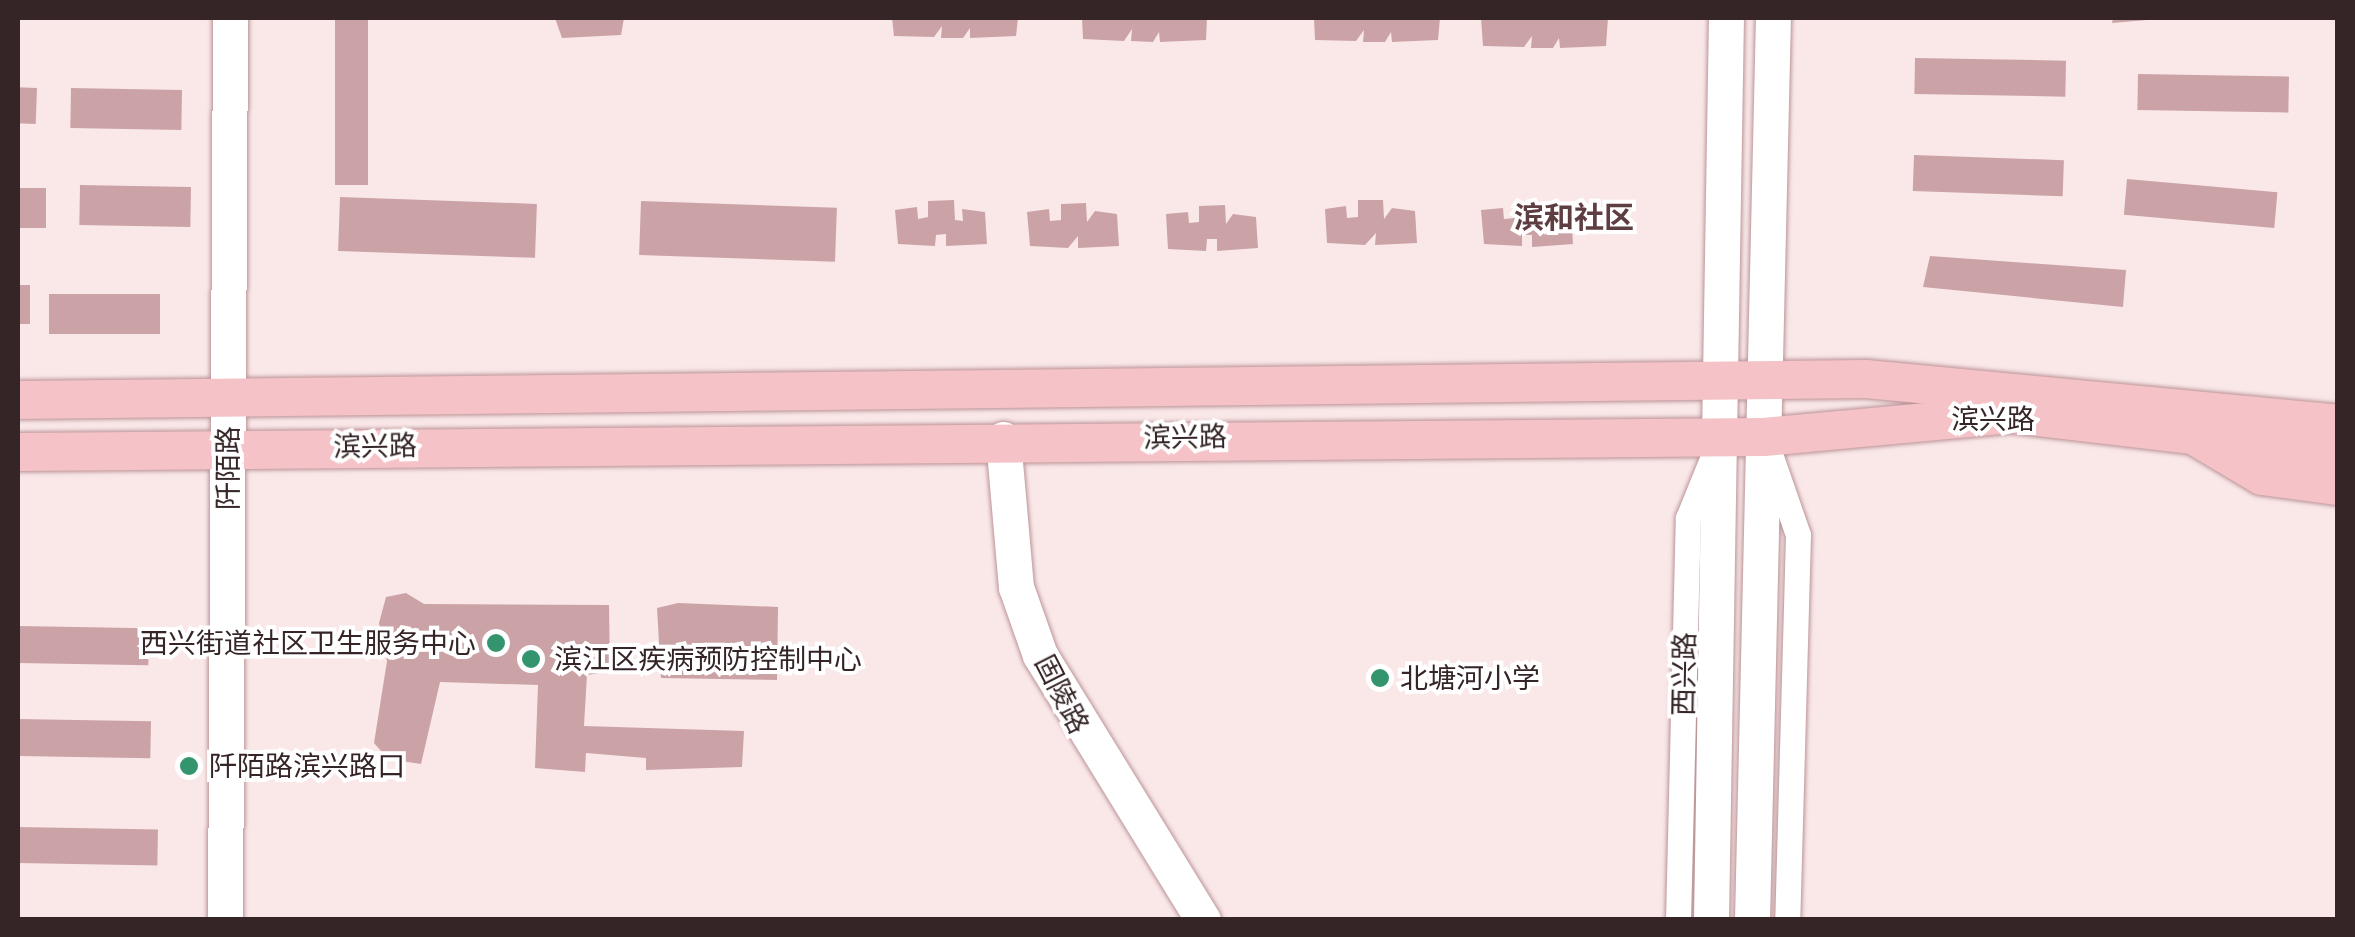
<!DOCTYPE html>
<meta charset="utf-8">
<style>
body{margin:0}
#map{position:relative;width:2355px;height:937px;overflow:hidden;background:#fae8e9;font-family:"Archivo Narrow","Noto Sans SC",sans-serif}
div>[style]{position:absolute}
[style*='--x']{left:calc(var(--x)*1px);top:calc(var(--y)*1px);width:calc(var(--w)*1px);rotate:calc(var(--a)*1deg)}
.building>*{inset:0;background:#cba3a6;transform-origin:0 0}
.roads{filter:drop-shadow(0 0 2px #bb9497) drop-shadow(0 0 2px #bb9497)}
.street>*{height:25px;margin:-12.5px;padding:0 12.5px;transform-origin:12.5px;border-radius:12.5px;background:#fff}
.secondary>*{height:35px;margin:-17.5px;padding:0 17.5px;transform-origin:17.5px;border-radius:17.5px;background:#fff}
.primary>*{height:38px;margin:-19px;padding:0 19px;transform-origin:19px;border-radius:19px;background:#f4c2c7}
.dots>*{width:28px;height:28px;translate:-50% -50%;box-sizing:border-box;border:5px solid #fff;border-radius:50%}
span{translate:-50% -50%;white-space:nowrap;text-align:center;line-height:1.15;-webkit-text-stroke:8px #fff;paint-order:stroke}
.street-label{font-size:28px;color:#352527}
.poi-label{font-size:28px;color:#352527}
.right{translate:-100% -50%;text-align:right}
.left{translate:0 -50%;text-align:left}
.neighbourhood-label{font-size:30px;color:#5f3e41;font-weight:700}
.frame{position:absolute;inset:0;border:20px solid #352527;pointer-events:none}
</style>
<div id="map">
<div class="building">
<div style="left:335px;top:18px;width:33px;height:167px"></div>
<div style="clip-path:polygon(555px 18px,624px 18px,621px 35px,562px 38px)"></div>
<div style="clip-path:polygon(892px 18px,1018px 18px,1016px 36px,970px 38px,970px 28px,963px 38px,941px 38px,942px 26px,934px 37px,894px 36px)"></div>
<div style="clip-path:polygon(1082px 18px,1207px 18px,1206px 40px,1160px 42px,1159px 32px,1153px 42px,1131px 41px,1132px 29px,1124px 41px,1083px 39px)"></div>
<div style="clip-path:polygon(1314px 18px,1440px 18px,1438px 40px,1392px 42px,1391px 32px,1385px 42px,1363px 42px,1364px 30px,1356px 41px,1315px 40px)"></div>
<div style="clip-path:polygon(1481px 18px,1608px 18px,1606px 46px,1560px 48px,1559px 38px,1553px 48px,1531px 48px,1532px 36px,1524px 47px,1483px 46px)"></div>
<div style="clip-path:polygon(2113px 18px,2147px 18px,2147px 20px,2112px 23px)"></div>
<div style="left:1915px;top:58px;width:151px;height:36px;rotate:1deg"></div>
<div style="left:2138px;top:74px;width:151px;height:36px;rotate:1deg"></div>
<div style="left:37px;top:88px;width:36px;height:19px;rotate:92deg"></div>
<div style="left:182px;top:90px;width:40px;height:111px;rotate:91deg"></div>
<div style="left:1914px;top:155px;width:150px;height:36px;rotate:2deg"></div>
<div style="left:2127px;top:179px;width:151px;height:36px;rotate:5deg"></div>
<div style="left:191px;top:187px;width:40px;height:111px;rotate:91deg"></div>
<div style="left:46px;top:188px;width:40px;height:28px;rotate:90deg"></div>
<div style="left:340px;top:197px;width:197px;height:54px;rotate:2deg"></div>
<div style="clip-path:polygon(954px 200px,955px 220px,963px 221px,962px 209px,985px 212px,987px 244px,946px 246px,946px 234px,936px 235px,935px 246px,898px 244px,895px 210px,917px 207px,918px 219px,928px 217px,928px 201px)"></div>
<div style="clip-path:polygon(1358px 200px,1383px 200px,1384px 219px,1392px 208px,1415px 211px,1417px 243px,1375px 245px,1376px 233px,1365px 245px,1327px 243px,1325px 209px,1346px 206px,1347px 218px,1358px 217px)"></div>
<div style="left:641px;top:201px;width:196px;height:54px;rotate:2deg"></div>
<div style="clip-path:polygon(1540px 201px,1541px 220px,1549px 210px,1571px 212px,1573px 244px,1532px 247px,1532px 235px,1522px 235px,1522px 246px,1484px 244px,1481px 210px,1503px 208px,1504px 219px,1515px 218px,1515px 202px)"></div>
<div style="clip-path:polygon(1086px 203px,1087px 222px,1095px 211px,1117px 214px,1119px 246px,1078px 248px,1078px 236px,1068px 248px,1030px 246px,1027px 212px,1049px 209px,1050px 221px,1061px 220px,1061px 204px)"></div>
<div style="clip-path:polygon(1225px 205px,1226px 224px,1233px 214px,1256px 217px,1258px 248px,1217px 251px,1217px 239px,1207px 239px,1206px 251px,1168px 249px,1166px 214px,1188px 212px,1189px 223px,1199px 222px,1199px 206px)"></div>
<div style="clip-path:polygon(1930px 256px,2126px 270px,2123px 307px,1923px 287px)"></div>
<div style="left:18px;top:285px;width:12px;height:39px"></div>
<div style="left:160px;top:294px;width:40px;height:111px;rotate:90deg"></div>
<div style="clip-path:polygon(406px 593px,424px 604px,609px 605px,610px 671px,587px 675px,584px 726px,744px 731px,742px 767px,646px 770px,646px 758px,586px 753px,585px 772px,535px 768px,538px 685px,440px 682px,421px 764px,388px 759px,374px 743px,387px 661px,379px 623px,386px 597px)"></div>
<div style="clip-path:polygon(678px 603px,778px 607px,777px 680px,661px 678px,657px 608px)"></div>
<div style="left:18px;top:626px;width:131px;height:37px;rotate:1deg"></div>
<div style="left:18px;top:719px;width:133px;height:37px;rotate:1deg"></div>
<div style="left:18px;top:827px;width:140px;height:36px;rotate:1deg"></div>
</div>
<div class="roads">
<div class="street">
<div style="--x:1770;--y:454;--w:86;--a:70.9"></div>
<div style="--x:1798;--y:535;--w:385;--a:91.6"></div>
<div style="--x:1678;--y:920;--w:402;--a:-88.6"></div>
<div style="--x:1688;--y:518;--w:69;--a:-67.9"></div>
</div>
<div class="secondary">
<div style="--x:1003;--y:439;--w:149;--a:85"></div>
<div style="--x:1016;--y:587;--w:72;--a:70.6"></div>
<div style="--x:1040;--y:655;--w:311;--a:58.4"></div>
<div style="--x:225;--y:920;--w:902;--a:-89.68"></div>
<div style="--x:1711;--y:920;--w:902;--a:-89.05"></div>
<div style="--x:1752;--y:920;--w:902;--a:-88.67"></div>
</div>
<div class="primary">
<div style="--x:18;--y:400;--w:1848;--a:-0.65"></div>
<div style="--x:1866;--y:379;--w:474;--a:5.4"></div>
<div style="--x:2206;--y:436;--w:133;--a:5.6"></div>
<div style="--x:18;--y:452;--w:1746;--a:-0.49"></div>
<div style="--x:1764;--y:437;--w:248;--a:-5.3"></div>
<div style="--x:2011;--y:414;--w:183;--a:6.6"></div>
<div style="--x:2193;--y:435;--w:80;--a:30.7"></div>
<div style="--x:2262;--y:476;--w:77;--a:7.5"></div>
</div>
</div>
<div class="dots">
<div style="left:496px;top:643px;background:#34946d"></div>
<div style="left:531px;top:659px;background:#34946d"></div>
<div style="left:1380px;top:678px;background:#34946d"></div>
<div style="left:189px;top:766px;background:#34946d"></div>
</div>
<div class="street-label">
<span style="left:1993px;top:419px">滨兴路</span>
<span style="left:1185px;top:437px;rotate:-1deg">滨兴路</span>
<span style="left:375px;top:446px;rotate:-1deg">滨兴路</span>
<span style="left:228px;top:468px;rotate:-90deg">阡陌路</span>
<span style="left:1684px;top:674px;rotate:-89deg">西兴路</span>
<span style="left:1062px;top:694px;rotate:63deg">固陵路</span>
</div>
<div class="poi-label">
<span class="right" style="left:476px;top:643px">西兴街道社区卫生服务中心</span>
<span class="left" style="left:554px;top:659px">滨江区疾病预防控制中心</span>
<span class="left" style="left:1400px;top:678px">北塘河小学</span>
<span class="left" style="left:209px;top:766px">阡陌路滨兴路口</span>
</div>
<div class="neighbourhood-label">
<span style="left:1574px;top:217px">滨和社区</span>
</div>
<div class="frame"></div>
</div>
